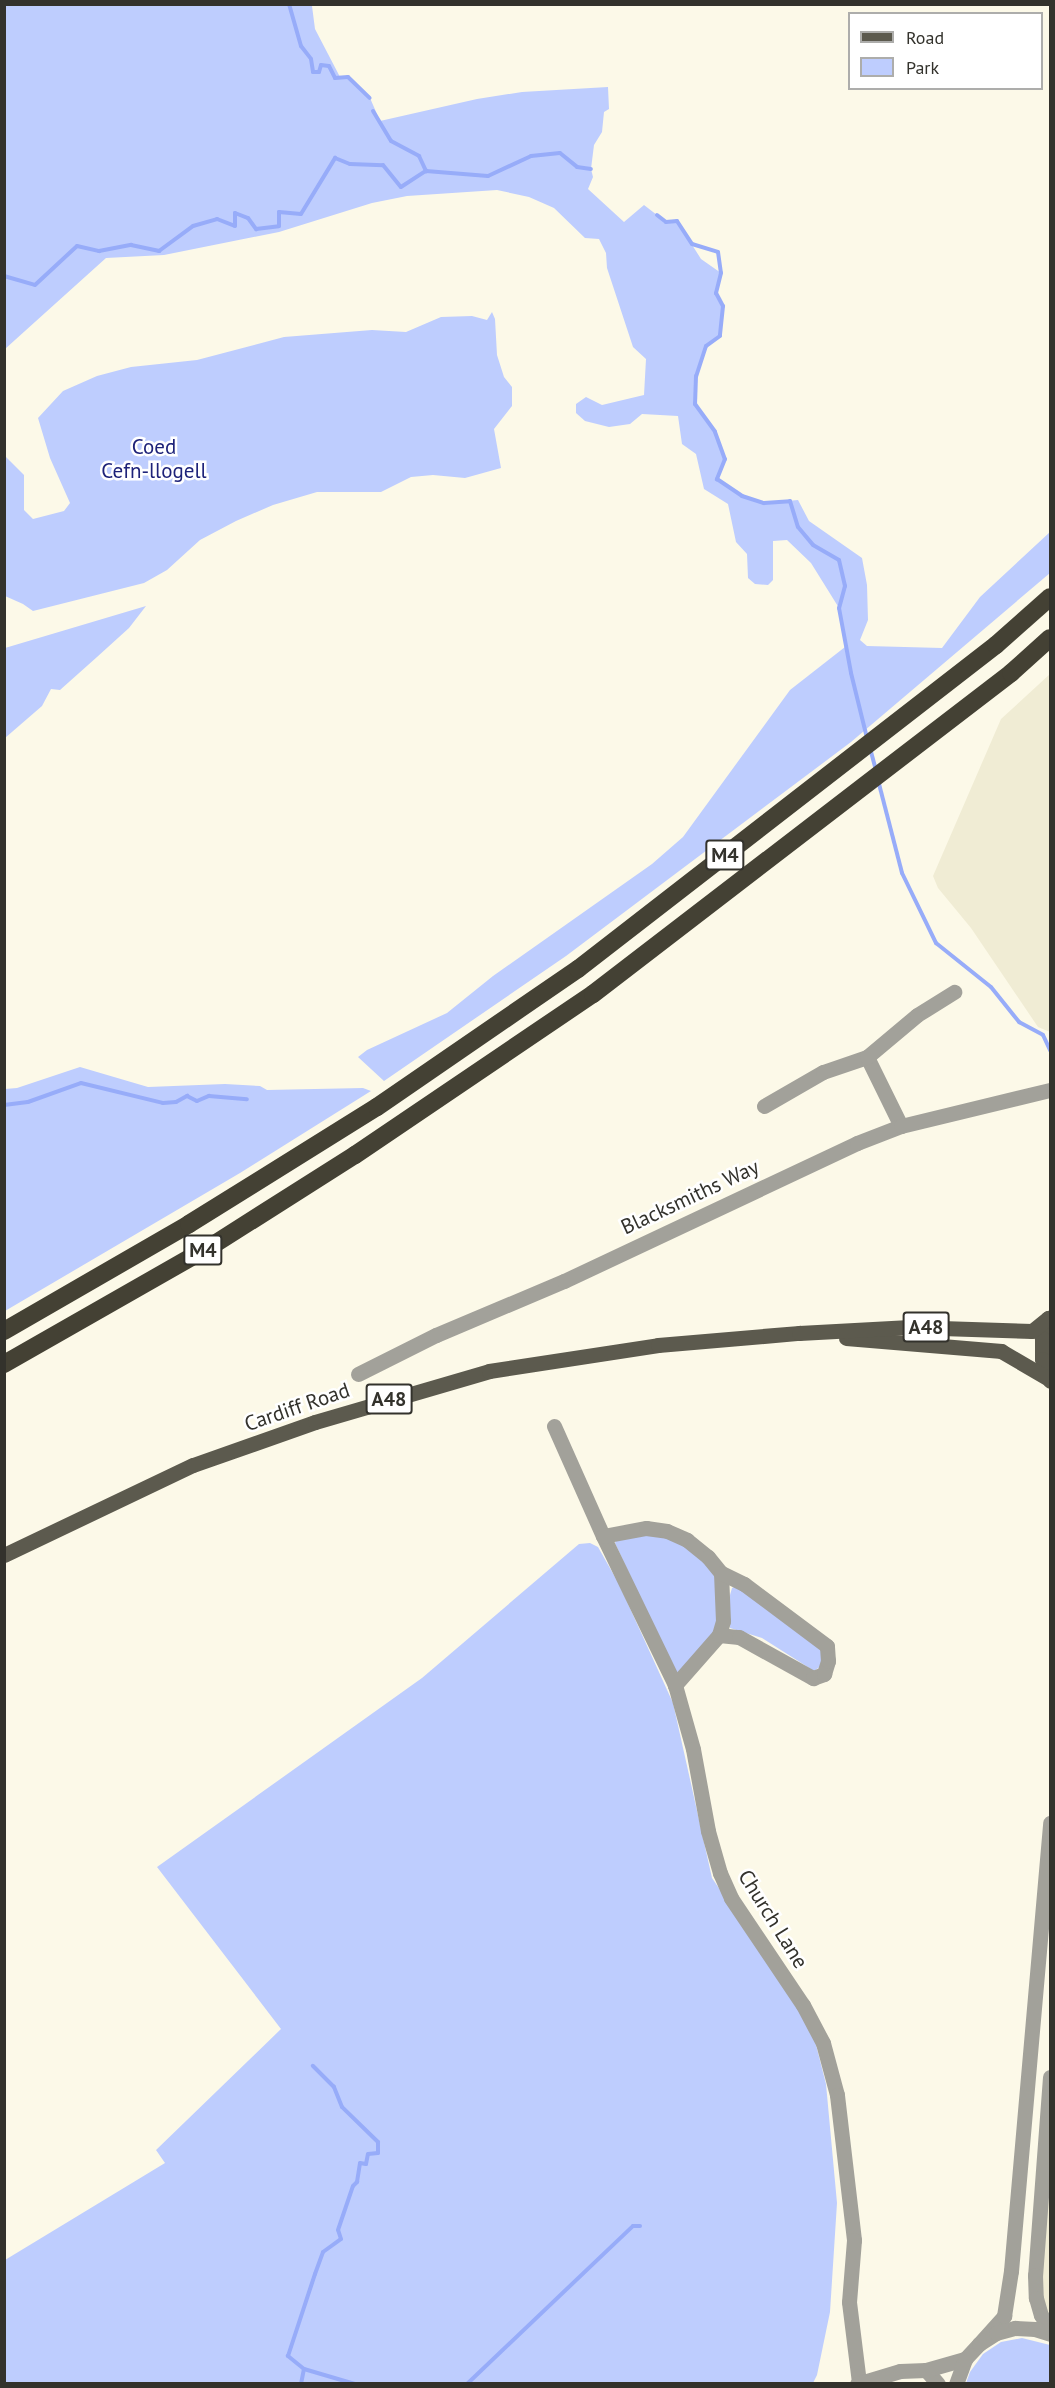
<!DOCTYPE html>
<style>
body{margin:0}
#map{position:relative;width:1055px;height:2388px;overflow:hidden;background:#fcf9e8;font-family:"PT Sans",sans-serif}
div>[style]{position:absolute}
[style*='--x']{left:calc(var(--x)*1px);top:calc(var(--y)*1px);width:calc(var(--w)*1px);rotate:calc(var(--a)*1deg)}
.built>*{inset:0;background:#f0ecd4}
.green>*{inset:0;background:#becdfe}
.stream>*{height:4px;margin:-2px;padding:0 2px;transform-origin:2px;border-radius:2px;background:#97acf9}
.minor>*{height:15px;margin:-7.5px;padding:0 7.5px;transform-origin:7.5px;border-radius:7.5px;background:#a2a19a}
.major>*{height:15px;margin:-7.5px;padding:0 7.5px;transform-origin:7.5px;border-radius:7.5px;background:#5c5a4e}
.highway>*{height:18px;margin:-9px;padding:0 9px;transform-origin:9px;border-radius:9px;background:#444134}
span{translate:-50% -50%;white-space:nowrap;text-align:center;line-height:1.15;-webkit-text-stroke:5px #fff;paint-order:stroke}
.shield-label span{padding:2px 4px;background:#fff;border:2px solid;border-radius:4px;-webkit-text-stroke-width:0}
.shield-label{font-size:20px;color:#33322c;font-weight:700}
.park-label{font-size:21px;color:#1d2279}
.street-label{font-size:21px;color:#33322c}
.frame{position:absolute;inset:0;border:6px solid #33322c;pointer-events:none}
.legend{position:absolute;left:848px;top:12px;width:195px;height:78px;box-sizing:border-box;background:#fff;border:2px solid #adadab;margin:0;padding:8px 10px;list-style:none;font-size:18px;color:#33322c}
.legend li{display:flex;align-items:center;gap:12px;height:30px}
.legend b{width:30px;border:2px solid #adadab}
</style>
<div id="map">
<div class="built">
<div style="clip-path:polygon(1050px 674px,1050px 1032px,1038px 1027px,971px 928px,938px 888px,933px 876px,1001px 719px)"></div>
<div style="clip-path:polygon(1050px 2077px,1050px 2330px,1041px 2315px,1046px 2115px)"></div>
</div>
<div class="green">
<div style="clip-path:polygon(304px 4px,312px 6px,315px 29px,340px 77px,348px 77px,363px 91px,370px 98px,380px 121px,477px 99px,522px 92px,608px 87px,609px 109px,604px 112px,602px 132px,594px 145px,591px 169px,593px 177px,588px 189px,624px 222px,644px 205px,666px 222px,677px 221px,701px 259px,721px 273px,716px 293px,723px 306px,720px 336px,706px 346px,696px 376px,696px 404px,715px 432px,725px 459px,717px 479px,742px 496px,764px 503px,798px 500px,809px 521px,862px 558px,867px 585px,868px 620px,860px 640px,867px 646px,942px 648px,980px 597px,1050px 532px,1050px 573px,851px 742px,566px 956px,384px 1081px,358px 1057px,367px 1050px,447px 1013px,493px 976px,652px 864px,683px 837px,790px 690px,845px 647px,839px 608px,811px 563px,787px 540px,773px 541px,773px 580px,768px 585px,755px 584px,748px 578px,747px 554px,736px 542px,728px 504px,704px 489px,696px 454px,682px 444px,678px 416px,642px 414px,630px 424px,609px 427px,585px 421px,576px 413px,576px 404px,586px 397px,602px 405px,644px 395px,646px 359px,633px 347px,607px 268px,606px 253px,599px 239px,585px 238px,554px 208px,529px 197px,497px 190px,407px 196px,372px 203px,279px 232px,164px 255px,106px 258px,5px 349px,5px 5px)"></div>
<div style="clip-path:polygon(492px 312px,495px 319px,497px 355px,504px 377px,512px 387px,512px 406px,494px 429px,501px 468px,465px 478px,433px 475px,411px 477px,381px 492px,317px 492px,273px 505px,236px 521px,200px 540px,167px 570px,144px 583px,33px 611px,23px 604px,5px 596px,5px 456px,24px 475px,24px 510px,33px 519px,64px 511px,70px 503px,50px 458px,38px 418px,63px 391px,97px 376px,131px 367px,197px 360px,284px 337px,372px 330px,406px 332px,441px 317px,472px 316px,487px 320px)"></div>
<div style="clip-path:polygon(146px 606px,129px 628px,97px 657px,60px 690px,51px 689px,42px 706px,5px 738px,5px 648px)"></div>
<div style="clip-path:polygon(80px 1067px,148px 1087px,225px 1084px,260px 1086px,267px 1090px,363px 1088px,371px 1091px,240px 1173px,5px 1311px,5px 1089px,17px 1088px)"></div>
<div style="clip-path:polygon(632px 1534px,675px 1537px,714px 1568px,720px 1611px,713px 1637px,678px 1674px,675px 1673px,615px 1543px,617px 1538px)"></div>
<div style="clip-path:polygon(590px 1543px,598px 1547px,619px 1584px,673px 1703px,712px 1878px,775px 1970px,814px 2037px,826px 2084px,837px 2203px,830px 2312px,817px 2375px,813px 2383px,5px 2384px,5px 2260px,165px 2163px,156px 2150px,281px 2029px,157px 1867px,422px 1678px,579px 1544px)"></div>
<div style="clip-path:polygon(736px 1586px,822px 1647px,824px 1664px,814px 1671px,762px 1638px,730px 1628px,730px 1595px,732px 1588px)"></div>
<div style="clip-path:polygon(1022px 2338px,1050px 2345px,1050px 2383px,966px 2383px,970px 2372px,983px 2354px,1001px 2342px)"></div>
</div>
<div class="stream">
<div style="--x:289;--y:4;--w:44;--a:74.1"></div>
<div style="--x:301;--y:46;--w:16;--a:52"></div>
<div style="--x:311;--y:59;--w:13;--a:81"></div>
<div style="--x:313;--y:72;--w:6;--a:0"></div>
<div style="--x:319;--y:72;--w:7;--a:-74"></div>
<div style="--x:321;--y:65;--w:8;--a:7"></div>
<div style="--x:329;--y:66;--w:13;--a:63"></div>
<div style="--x:335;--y:78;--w:13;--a:-4"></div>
<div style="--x:348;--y:77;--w:30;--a:44"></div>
<div style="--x:373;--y:111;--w:35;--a:59"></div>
<div style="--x:391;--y:141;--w:32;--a:28"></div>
<div style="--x:419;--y:156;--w:17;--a:65"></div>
<div style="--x:426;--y:171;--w:62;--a:4.6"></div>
<div style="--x:488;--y:176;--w:47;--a:-24.9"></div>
<div style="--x:531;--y:156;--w:29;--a:-6"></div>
<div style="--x:560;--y:153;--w:22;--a:39"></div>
<div style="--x:577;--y:167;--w:14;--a:8"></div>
<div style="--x:657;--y:215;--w:11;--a:38"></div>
<div style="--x:666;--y:222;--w:11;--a:-5"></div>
<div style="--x:677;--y:221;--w:27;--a:57"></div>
<div style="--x:692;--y:244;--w:27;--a:17"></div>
<div style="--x:718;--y:252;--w:21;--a:82"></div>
<div style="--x:721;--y:273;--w:21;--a:104"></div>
<div style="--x:716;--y:293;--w:15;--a:62"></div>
<div style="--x:723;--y:306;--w:30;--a:96"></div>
<div style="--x:720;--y:336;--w:17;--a:144"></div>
<div style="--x:706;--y:346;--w:32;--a:108"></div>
<div style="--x:696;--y:376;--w:28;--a:92"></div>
<div style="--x:695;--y:404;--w:34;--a:54"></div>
<div style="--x:715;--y:432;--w:29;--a:70"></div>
<div style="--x:725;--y:459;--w:22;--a:112"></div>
<div style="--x:717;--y:479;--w:30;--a:34"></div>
<div style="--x:742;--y:496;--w:23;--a:18"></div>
<div style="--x:764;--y:503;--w:26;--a:-4"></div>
<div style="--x:790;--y:501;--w:27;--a:73"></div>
<div style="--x:798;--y:527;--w:23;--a:50"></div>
<div style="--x:813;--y:545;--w:30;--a:30"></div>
<div style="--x:839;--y:560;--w:27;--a:77"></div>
<div style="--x:845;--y:586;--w:23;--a:105"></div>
<div style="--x:839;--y:608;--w:66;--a:79.5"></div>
<div style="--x:851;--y:673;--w:67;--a:76.2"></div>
<div style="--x:4;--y:276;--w:32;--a:16"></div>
<div style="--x:35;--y:285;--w:57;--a:-42.9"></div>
<div style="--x:77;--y:246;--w:23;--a:13"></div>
<div style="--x:99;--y:251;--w:33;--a:-11"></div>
<div style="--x:131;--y:245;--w:29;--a:12"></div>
<div style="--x:159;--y:251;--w:42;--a:-36.3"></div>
<div style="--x:193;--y:226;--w:25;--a:-16"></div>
<div style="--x:217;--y:219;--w:19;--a:21"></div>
<div style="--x:235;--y:226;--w:13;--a:-90"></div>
<div style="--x:235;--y:213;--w:14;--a:21"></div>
<div style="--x:248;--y:218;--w:14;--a:54"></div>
<div style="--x:256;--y:229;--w:23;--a:-7"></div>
<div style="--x:279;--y:226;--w:14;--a:-90"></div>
<div style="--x:279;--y:212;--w:22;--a:5"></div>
<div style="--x:301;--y:214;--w:66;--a:-58.7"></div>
<div style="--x:335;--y:158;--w:16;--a:22"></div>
<div style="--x:350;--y:164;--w:33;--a:2"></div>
<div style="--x:383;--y:165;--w:28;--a:51"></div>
<div style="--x:401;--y:187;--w:30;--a:-33"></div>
<div style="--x:870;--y:748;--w:23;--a:75"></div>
<div style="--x:878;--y:780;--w:96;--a:75.5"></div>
<div style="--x:902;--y:873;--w:78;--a:64.1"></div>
<div style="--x:936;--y:943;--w:70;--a:38.7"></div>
<div style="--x:991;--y:987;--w:45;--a:51.3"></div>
<div style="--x:1019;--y:1022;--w:27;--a:28"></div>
<div style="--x:1043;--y:1035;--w:17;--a:65"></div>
<div style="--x:4;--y:1105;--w:24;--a:-7"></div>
<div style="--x:28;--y:1102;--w:56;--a:-19.7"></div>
<div style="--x:81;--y:1083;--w:84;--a:13.7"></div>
<div style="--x:163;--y:1103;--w:13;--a:-4"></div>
<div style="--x:176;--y:1102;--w:13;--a:-29"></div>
<div style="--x:187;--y:1096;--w:11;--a:27"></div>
<div style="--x:197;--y:1101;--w:13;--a:-23"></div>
<div style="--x:209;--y:1096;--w:38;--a:5"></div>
<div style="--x:304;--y:2369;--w:53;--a:16.4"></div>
<div style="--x:301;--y:2384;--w:15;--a:-79"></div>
<div style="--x:304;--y:2369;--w:21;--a:-141"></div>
<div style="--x:288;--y:2356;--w:86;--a:-71.8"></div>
<div style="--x:315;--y:2274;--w:23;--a:-70"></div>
<div style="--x:323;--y:2252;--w:22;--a:-36"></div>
<div style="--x:341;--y:2239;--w:9;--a:-108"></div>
<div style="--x:338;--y:2230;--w:46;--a:-71.2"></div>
<div style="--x:353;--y:2186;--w:6;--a:-45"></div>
<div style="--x:357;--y:2182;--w:19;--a:-81"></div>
<div style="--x:360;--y:2163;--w:6;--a:9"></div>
<div style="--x:366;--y:2164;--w:10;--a:-79"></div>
<div style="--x:368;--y:2154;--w:10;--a:-6"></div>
<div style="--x:378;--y:2153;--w:11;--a:-90"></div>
<div style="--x:378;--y:2142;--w:50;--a:-135.8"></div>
<div style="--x:342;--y:2107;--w:22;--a:-112"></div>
<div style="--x:334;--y:2087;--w:30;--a:-135"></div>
<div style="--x:467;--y:2384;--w:229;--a:-43.6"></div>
<div style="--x:633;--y:2226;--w:7;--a:0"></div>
</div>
<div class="minor">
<div style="--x:867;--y:1057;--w:77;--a:63.8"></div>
<div style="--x:764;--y:1106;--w:68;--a:-30"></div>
<div style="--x:823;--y:1072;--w:46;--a:-18.8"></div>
<div style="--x:867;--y:1057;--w:65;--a:-40"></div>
<div style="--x:917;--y:1015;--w:44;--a:-31.9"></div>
<div style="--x:358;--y:1374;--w:87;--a:-26.6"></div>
<div style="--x:436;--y:1335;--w:139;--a:-22.9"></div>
<div style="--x:564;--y:1281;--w:324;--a:-25.2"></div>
<div style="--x:857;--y:1143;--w:47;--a:-21.1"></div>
<div style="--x:901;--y:1126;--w:153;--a:-13.6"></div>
<div style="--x:554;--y:1426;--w:120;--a:66"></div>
<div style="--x:603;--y:1536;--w:165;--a:64.2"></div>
<div style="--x:675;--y:1685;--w:66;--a:74.3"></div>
<div style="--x:693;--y:1749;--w:83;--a:79.6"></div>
<div style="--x:708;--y:1831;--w:44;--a:74.1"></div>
<div style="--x:720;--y:1873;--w:27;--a:66"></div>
<div style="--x:731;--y:1898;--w:129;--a:56.1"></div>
<div style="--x:803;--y:2005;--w:43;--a:62.2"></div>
<div style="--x:823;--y:2043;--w:54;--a:74.9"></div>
<div style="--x:837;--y:2095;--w:146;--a:83.3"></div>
<div style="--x:854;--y:2240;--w:62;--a:94.6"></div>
<div style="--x:849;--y:2302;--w:81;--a:82.9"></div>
<div style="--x:603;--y:1536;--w:44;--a:-10.5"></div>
<div style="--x:646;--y:1528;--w:21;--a:8"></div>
<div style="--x:667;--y:1531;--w:22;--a:24"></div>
<div style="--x:687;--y:1540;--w:27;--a:39"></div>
<div style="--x:708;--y:1557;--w:21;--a:51"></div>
<div style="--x:721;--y:1573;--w:48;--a:87.6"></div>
<div style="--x:723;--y:1621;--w:15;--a:106"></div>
<div style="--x:719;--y:1635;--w:67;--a:131.3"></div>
<div style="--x:719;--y:1635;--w:20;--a:6"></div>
<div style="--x:739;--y:1637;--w:85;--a:29"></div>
<div style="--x:813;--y:1678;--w:12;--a:-20"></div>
<div style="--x:824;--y:1674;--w:14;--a:-73"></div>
<div style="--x:828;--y:1661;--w:15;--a:-94"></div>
<div style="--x:827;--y:1646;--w:104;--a:-143.2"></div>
<div style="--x:744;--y:1584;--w:25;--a:-154"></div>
<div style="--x:1050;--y:2077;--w:199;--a:94.3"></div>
<div style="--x:1035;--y:2275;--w:23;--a:88"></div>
<div style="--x:1036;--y:2298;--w:18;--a:74"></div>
<div style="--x:1041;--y:2315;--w:17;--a:59"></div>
<div style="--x:979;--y:2344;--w:38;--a:-48"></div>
<div style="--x:1004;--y:2316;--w:46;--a:-81.2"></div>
<div style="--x:1011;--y:2271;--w:450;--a:-85"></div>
<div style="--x:926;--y:2370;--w:18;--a:49"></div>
<div style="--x:857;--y:2384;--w:45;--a:-16.8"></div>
<div style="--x:900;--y:2371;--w:26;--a:-2"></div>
<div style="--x:926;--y:2370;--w:41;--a:-15.8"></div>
<div style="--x:956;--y:2384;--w:27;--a:-70"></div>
<div style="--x:965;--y:2359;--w:21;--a:-47"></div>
<div style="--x:979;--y:2344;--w:20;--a:-33"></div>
<div style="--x:996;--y:2333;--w:20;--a:-15"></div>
<div style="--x:1015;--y:2328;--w:20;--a:3"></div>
<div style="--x:1035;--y:2329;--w:16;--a:18"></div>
</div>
<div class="major">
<div style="--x:1048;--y:1318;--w:21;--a:107"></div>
<div style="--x:1042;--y:1338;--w:21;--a:90"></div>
<div style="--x:1042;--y:1359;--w:23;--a:70"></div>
<div style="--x:846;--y:1338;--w:156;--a:4.8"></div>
<div style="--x:1001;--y:1351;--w:56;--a:30.3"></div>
<div style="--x:4;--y:1555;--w:209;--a:-25.5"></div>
<div style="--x:193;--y:1465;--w:129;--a:-19.4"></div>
<div style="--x:315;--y:1422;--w:181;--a:-16.3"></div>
<div style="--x:489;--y:1371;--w:171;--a:-8.7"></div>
<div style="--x:658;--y:1345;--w:142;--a:-4.9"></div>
<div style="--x:799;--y:1333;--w:111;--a:-3.1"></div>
<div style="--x:910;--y:1327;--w:122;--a:1.9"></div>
<div style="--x:1032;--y:1331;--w:21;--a:-39"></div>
</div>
<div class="highway">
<div style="--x:4;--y:1331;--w:214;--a:-30"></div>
<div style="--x:189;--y:1224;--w:221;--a:-31.9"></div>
<div style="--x:377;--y:1107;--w:244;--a:-34.5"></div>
<div style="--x:578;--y:969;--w:529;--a:-37.78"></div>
<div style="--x:996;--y:645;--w:72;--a:-41.6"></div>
<div style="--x:4;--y:1364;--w:241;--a:-29.7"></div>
<div style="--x:213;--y:1245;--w:168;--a:-32.4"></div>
<div style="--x:355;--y:1155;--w:287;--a:-34.1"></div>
<div style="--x:593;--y:994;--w:527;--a:-37.52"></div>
<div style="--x:1011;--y:673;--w:52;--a:-41.9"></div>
</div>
<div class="shield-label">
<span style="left:725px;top:855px">M4</span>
<span style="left:203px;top:1250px">M4</span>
<span style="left:926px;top:1327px">A48</span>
<span style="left:389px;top:1399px">A48</span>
</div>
<div class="park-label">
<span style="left:154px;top:459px">Coed<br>Cefn-llogell</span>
</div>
<div class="street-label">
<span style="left:690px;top:1197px;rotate:-25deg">Blacksmiths Way</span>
<span style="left:297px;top:1407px;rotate:-19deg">Cardiff Road</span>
<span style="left:773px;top:1919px;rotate:58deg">Church Lane</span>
</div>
<div class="frame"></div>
<ul class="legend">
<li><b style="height:8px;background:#5c5a4e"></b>Road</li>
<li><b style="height:16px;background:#becdfe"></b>Park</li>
</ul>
</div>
